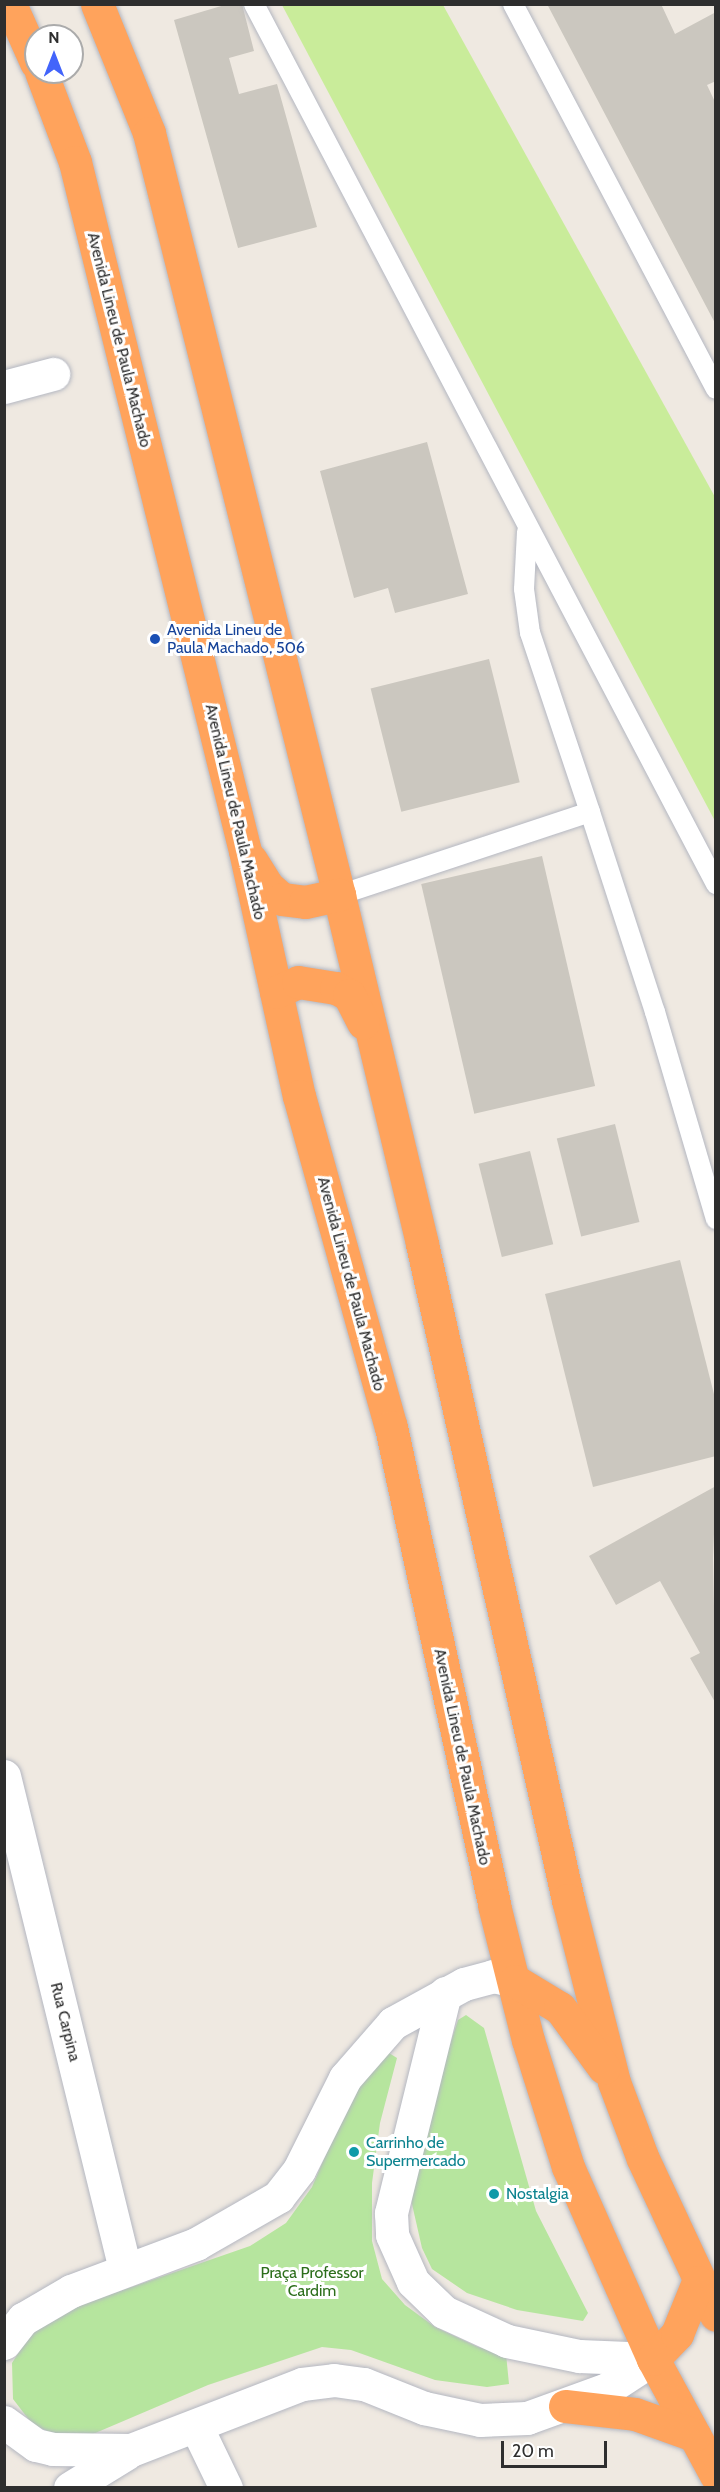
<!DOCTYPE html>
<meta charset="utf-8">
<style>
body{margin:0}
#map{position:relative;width:720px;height:2492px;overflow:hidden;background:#efe9e1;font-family:Cabin,sans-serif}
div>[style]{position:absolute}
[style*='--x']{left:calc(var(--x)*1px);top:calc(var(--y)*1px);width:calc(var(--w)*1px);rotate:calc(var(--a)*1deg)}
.green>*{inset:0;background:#b6e59e}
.pitch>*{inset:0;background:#c9ec9a}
.building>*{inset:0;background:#cbc7bf;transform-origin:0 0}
.roads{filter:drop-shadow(0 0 2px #b4b7c1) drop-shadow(0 0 2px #b4b7c1)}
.lane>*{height:20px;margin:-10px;padding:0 10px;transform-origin:10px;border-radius:10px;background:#fff}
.street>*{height:33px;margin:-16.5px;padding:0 16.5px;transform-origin:16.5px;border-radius:16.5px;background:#fff}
.highway>*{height:33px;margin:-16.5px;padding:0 16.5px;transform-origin:16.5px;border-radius:16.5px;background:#ffa35c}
.dots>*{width:16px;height:16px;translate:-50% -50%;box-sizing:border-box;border:3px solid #fff;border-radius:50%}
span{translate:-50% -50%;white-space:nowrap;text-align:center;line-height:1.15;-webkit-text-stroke:6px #fff;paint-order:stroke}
.street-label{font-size:16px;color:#2e2e2e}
.transit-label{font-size:16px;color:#164399}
.left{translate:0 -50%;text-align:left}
.culture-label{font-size:16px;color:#0d838f}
.park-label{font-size:16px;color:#2c6e1b}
.frame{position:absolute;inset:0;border:6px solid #2e2e2e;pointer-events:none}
.north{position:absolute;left:24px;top:24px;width:60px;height:60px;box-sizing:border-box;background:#fff;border:2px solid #ababab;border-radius:50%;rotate:0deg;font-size:16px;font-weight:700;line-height:24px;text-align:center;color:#2e2e2e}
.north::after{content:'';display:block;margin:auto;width:21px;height:27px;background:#4264fb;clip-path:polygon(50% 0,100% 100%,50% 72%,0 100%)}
.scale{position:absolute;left:501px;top:2441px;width:106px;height:27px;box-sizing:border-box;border:3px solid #2e2e2e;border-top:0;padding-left:8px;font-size:18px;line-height:21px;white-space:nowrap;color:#2e2e2e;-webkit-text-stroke:4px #fff;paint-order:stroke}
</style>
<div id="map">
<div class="green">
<div style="clip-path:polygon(466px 2015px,484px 2028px,536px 2211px,588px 2313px,583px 2321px,517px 2310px,467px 2293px,432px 2269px,422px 2248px,409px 2191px,440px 2075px,458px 2020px)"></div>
<div style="clip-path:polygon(389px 2053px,397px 2058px,380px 2123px,372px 2183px,372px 2241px,382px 2279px,405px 2305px,435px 2327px,478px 2347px,506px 2354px,509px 2384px,487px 2387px,435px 2380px,351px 2350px,322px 2347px,208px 2385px,93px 2434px,52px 2433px,33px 2425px,13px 2399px,12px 2363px,33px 2330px,77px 2306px,250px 2246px,286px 2223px,312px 2187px,353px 2091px,378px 2057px)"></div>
</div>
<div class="pitch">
<div style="clip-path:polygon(282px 5px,443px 5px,715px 497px,715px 821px)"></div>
</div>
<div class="building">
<div style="clip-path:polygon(228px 4px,242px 4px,254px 51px,229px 58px,239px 94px,277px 84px,317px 227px,238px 248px,174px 20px)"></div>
<div style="clip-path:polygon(547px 4px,661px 4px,675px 34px,716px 12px,716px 81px,707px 85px,716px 104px,716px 325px)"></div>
<div style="clip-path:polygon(427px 442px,468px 594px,395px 613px,388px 588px,354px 598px,320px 471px)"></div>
<div style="left:489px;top:659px;width:127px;height:122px;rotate:76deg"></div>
<div style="left:542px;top:856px;width:236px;height:124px;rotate:77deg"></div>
<div style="left:615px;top:1124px;width:101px;height:60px;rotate:76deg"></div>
<div style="left:530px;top:1151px;width:96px;height:53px;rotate:76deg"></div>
<div style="clip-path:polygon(680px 1260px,716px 1402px,716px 1456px,593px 1487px,545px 1294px)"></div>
<div style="clip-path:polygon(716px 1486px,713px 1558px,716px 1704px,690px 1658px,700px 1653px,660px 1581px,616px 1605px,589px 1556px)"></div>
</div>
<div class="roads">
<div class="lane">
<div style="--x:254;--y:4;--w:994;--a:62.3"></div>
<div style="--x:513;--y:4;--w:435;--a:62.2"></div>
<div style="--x:590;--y:812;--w:210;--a:72"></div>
<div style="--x:655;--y:1012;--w:216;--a:73.6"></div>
<div style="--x:339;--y:895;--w:264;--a:-18.3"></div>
<div style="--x:590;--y:812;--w:189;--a:-108.5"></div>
<div style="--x:530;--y:633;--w:44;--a:-97.8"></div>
<div style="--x:524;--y:589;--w:57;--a:-87"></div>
</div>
<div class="street">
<div style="--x:4;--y:387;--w:51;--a:-14.9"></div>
<div style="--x:4;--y:1776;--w:508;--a:76.21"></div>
<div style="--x:445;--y:1993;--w:227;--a:103.8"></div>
<div style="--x:391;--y:2213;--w:22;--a:87"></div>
<div style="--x:392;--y:2235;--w:51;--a:65.9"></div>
<div style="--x:413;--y:2282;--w:43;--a:44.1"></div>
<div style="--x:444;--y:2312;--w:69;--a:24.7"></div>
<div style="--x:507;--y:2341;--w:74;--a:11.8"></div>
<div style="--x:579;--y:2356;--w:74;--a:2.3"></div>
<div style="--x:4;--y:2343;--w:31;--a:-52"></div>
<div style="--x:23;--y:2319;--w:56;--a:-30.3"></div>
<div style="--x:71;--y:2291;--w:134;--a:-20.6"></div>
<div style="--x:196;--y:2244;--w:95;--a:-29.8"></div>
<div style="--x:278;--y:2197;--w:34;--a:-52"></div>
<div style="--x:299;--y:2170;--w:103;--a:-63.4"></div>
<div style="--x:345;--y:2078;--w:73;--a:-48.9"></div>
<div style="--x:393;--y:2023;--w:81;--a:-28.8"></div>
<div style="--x:464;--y:1984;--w:30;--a:-15"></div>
<div style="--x:493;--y:1976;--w:23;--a:13"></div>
<div style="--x:4;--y:2422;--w:39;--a:36"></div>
<div style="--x:36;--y:2445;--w:17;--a:13"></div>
<div style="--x:53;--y:2449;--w:78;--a:0.7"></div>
<div style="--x:131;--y:2450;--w:183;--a:-21.1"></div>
<div style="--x:302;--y:2384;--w:32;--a:-7"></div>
<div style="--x:334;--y:2380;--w:30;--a:8"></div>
<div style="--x:364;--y:2384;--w:65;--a:21.8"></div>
<div style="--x:424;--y:2408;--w:57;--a:12.1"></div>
<div style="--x:480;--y:2420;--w:47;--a:-2.4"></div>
<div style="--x:527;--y:2418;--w:85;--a:-19.9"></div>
<div style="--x:607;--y:2389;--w:55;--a:-33.1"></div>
<div style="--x:196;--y:2426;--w:69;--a:64.2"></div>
<div style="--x:70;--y:2488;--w:67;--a:-31.6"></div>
</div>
<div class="highway">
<div style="--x:10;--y:4;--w:64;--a:65.9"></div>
<div style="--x:97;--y:4;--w:139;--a:68"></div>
<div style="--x:149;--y:133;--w:785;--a:76"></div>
<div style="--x:339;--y:895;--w:359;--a:76.6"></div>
<div style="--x:422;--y:1244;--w:672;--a:77.45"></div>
<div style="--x:568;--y:1900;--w:188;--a:75.8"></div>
<div style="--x:614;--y:2082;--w:82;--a:69.4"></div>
<div style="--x:643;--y:2159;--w:172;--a:64.9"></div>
<div style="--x:41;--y:72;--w:96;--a:69.3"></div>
<div style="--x:75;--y:162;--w:710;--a:76.14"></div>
<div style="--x:245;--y:851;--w:251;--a:77.6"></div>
<div style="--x:299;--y:1096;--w:344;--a:74.5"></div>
<div style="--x:391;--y:1427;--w:489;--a:77.8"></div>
<div style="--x:494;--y:1905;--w:139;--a:75.9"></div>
<div style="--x:528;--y:2040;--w:133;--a:72.5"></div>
<div style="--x:568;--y:2167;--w:210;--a:66.1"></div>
<div style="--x:653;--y:2359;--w:132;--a:61.5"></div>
<div style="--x:251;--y:860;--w:31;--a:58"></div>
<div style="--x:267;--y:886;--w:20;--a:41"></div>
<div style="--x:282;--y:899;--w:23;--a:7"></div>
<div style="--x:305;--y:902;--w:35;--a:-12"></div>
<div style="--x:276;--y:992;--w:24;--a:-24"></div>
<div style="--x:298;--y:982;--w:38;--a:9"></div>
<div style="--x:336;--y:988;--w:15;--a:28"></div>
<div style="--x:349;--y:995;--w:31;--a:63"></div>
<div style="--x:515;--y:1981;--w:52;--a:31"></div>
<div style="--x:560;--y:2008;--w:74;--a:53.7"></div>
<div style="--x:653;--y:2359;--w:35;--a:-46"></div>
<div style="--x:677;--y:2334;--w:56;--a:-68"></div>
<div style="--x:565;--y:2406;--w:70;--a:6.5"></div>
<div style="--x:635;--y:2414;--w:63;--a:19.6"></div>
</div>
</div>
<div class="dots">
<div style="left:155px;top:639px;background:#1a4fb4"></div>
<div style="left:354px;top:2152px;background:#0f9aa8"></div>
<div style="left:494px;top:2194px;background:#0f9aa8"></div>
</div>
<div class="street-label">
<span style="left:119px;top:340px;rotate:76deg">Avenida Lineu de Paula Machado</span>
<span style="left:235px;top:812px;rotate:77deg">Avenida Lineu de Paula Machado</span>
<span style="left:351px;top:1284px;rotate:75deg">Avenida Lineu de Paula Machado</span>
<span style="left:462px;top:1757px;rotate:78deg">Avenida Lineu de Paula Machado</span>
<span style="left:65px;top:2022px;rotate:76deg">Rua Carpina</span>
</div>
<div class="transit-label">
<span class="left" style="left:167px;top:639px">Avenida Lineu de<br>Paula Machado, 506</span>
</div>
<div class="culture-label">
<span class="left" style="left:366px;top:2152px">Carrinho de<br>Supermercado</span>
<span class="left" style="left:506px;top:2194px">Nostalgia</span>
</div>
<div class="park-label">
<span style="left:312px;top:2282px">Praça Professor<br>Cardim</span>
</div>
<div class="frame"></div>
<div class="north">N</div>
<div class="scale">20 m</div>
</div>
